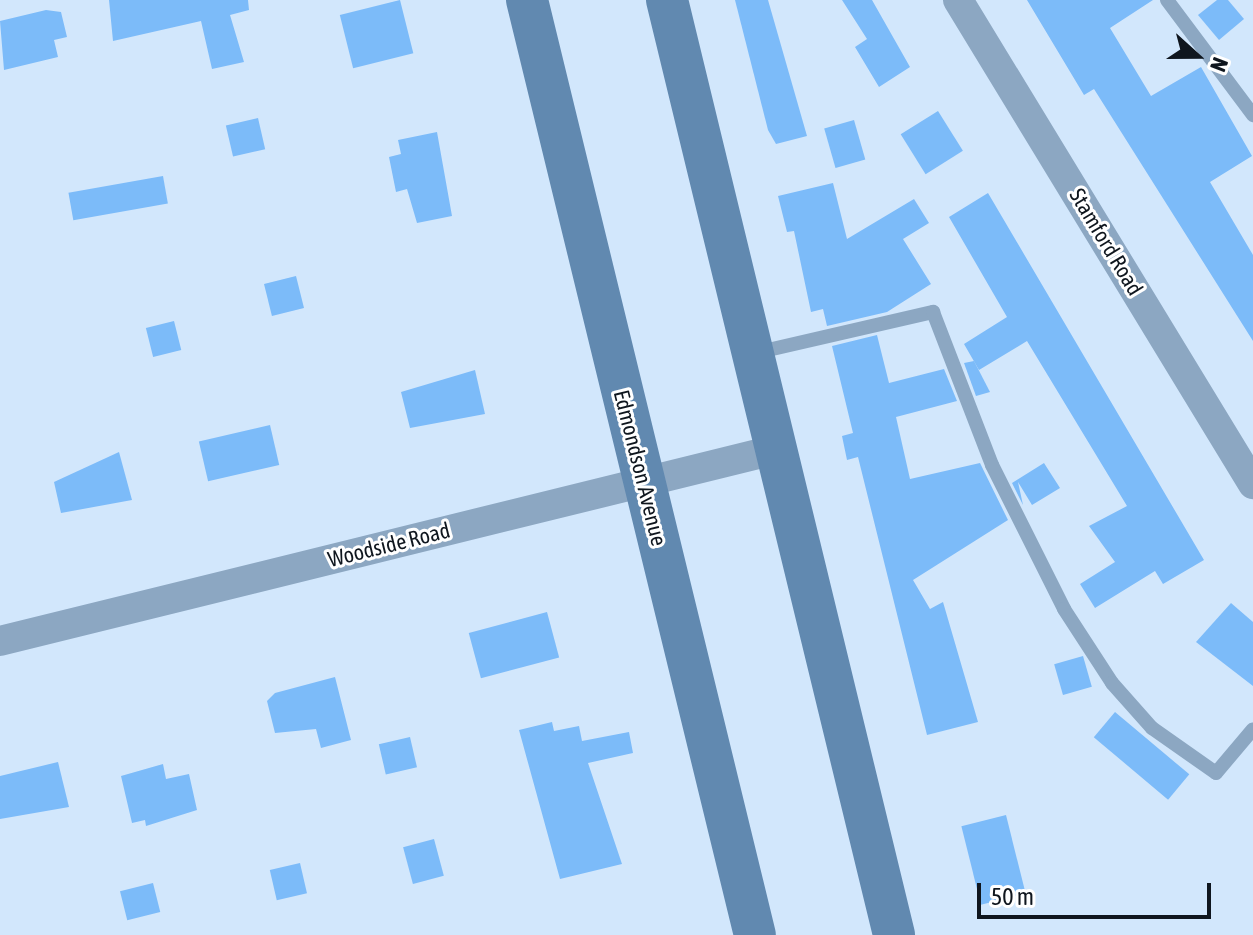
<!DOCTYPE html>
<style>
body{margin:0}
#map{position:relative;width:1253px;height:935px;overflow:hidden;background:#d2e7fc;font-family:"Asap Condensed",sans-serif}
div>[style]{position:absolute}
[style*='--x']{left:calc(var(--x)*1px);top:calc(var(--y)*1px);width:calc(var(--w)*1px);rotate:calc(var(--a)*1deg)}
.building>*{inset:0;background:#7cbbf9;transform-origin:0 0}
.service>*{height:14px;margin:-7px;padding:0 7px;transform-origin:7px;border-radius:7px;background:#8ca7c2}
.minor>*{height:30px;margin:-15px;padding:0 15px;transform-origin:15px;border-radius:15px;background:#8ca7c2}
.secondary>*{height:42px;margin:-21px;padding:0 21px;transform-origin:21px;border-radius:21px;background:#6189b0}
span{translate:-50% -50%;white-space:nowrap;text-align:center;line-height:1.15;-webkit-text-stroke:6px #fff;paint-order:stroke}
.street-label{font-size:22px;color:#0f161e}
.north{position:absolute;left:1157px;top:16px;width:80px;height:80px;-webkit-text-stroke:6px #fff;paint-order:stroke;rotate:111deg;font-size:22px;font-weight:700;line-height:32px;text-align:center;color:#0f161e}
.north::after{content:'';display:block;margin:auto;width:28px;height:36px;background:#0f161e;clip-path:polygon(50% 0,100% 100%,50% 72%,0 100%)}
.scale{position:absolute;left:977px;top:883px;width:234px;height:36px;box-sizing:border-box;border:4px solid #0f161e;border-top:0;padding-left:10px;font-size:24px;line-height:28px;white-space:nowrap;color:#0f161e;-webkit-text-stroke:6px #fff;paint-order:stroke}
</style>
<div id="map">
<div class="building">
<div style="clip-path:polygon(109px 0,248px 0,249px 10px,230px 15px,244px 62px,212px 69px,201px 21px,113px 41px)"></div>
<div style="left:400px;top:0;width:55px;height:62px;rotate:76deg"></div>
<div style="clip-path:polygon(735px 0,768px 0,807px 136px,776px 144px,768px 130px)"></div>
<div style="clip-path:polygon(842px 0,872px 0,910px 67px,879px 87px,855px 47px,867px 39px)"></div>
<div style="clip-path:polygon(1027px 0,1153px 0,1110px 28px,1151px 96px,1201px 67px,1252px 156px,1210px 182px,1253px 255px,1253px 341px,1094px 89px,1084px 95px)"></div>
<div style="clip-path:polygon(1217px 0,1228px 0,1244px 19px,1219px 40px,1198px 15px)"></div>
<div style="clip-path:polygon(46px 10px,61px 12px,67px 37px,54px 40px,58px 57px,4px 70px,0 21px)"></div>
<div style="left:938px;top:111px;width:47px;height:44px;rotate:58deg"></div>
<div style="left:258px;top:118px;width:32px;height:33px;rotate:77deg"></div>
<div style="left:854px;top:120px;width:41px;height:31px;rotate:74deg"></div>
<div style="clip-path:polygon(437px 132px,452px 216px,417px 223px,407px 189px,396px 192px,389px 157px,401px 154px,398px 140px)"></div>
<div style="left:163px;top:176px;width:28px;height:96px;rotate:80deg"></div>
<div style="clip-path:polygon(833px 183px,847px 239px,914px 199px,929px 223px,903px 239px,931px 284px,887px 312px,827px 326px,823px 309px,811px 312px,794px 231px,787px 232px,778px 196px)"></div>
<div style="clip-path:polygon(988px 193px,1204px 560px,1163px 584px,1155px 571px,1095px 608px,1080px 584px,1115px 562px,1089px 526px,1127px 506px,1027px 341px,979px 370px,964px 344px,1007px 317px,949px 217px)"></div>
<div style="left:296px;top:276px;width:33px;height:33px;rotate:76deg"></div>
<div style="left:174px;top:321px;width:30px;height:29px;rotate:76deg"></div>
<div style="clip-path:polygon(877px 335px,889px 383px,944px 369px,957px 401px,896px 417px,910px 479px,980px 463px,1008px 520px,913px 580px,930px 609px,943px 602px,978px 722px,927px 735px,858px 457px,847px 460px,842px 436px,853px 433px,832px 346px)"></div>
<div style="clip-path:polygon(974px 361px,990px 392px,976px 396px,964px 363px)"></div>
<div style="clip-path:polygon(475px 370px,485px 414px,410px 428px,401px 392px)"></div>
<div style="left:270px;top:425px;width:41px;height:73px;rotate:77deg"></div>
<div style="clip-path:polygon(119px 452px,132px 500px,61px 513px,54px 482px)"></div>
<div style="clip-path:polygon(1044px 463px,1060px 488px,1032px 505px,1018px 482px,1023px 505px,1012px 483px)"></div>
<div style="clip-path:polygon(1231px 603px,1253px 622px,1253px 686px,1196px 642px)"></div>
<div style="left:547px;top:612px;width:47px;height:81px;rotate:75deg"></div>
<div style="left:1083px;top:656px;width:32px;height:30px;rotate:74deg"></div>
<div style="clip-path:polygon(335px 677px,351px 740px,321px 748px,316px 729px,275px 733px,267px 701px,275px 693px)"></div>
<div style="left:1115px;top:712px;width:97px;height:33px;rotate:40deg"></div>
<div style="clip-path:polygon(552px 722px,554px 731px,579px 726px,582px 741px,629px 732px,633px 753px,588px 763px,622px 864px,560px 879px,519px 730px)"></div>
<div style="left:410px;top:737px;width:31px;height:32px;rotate:77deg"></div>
<div style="clip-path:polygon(58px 762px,69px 807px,0 819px,0 776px)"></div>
<div style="clip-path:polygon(163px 764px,166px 779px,189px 774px,197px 810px,146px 826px,145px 820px,132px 823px,121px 776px)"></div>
<div style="left:1006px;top:815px;width:81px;height:46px;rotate:76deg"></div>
<div style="left:434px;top:839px;width:38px;height:32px;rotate:75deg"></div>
<div style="left:300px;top:863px;width:31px;height:31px;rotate:77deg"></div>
<div style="left:153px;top:883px;width:30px;height:34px;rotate:76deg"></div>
</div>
<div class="service">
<div style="--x:1167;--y:0;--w:144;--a:53.2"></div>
<div style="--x:755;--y:353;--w:183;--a:-13"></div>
<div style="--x:933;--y:312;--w:164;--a:68.9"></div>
<div style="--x:992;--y:465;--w:161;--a:63.4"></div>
<div style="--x:1064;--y:609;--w:88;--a:57"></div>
<div style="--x:1112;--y:683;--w:60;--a:48.4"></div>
<div style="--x:1152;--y:728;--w:78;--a:35.1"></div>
<div style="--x:1216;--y:773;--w:57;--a:-49.9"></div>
</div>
<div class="minor">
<div style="--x:958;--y:0;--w:567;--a:58.64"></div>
<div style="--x:0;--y:641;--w:801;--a:-13.86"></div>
</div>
<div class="secondary">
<div style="--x:527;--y:0;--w:962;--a:76.3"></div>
<div style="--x:667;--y:0;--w:962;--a:76.35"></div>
</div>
<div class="street-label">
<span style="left:1106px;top:242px;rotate:59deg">Stamford Road</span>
<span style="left:640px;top:468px;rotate:76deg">Edmondson Avenue</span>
<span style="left:389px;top:545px;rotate:-14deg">Woodside Road</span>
</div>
<div class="north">N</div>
<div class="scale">50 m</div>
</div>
